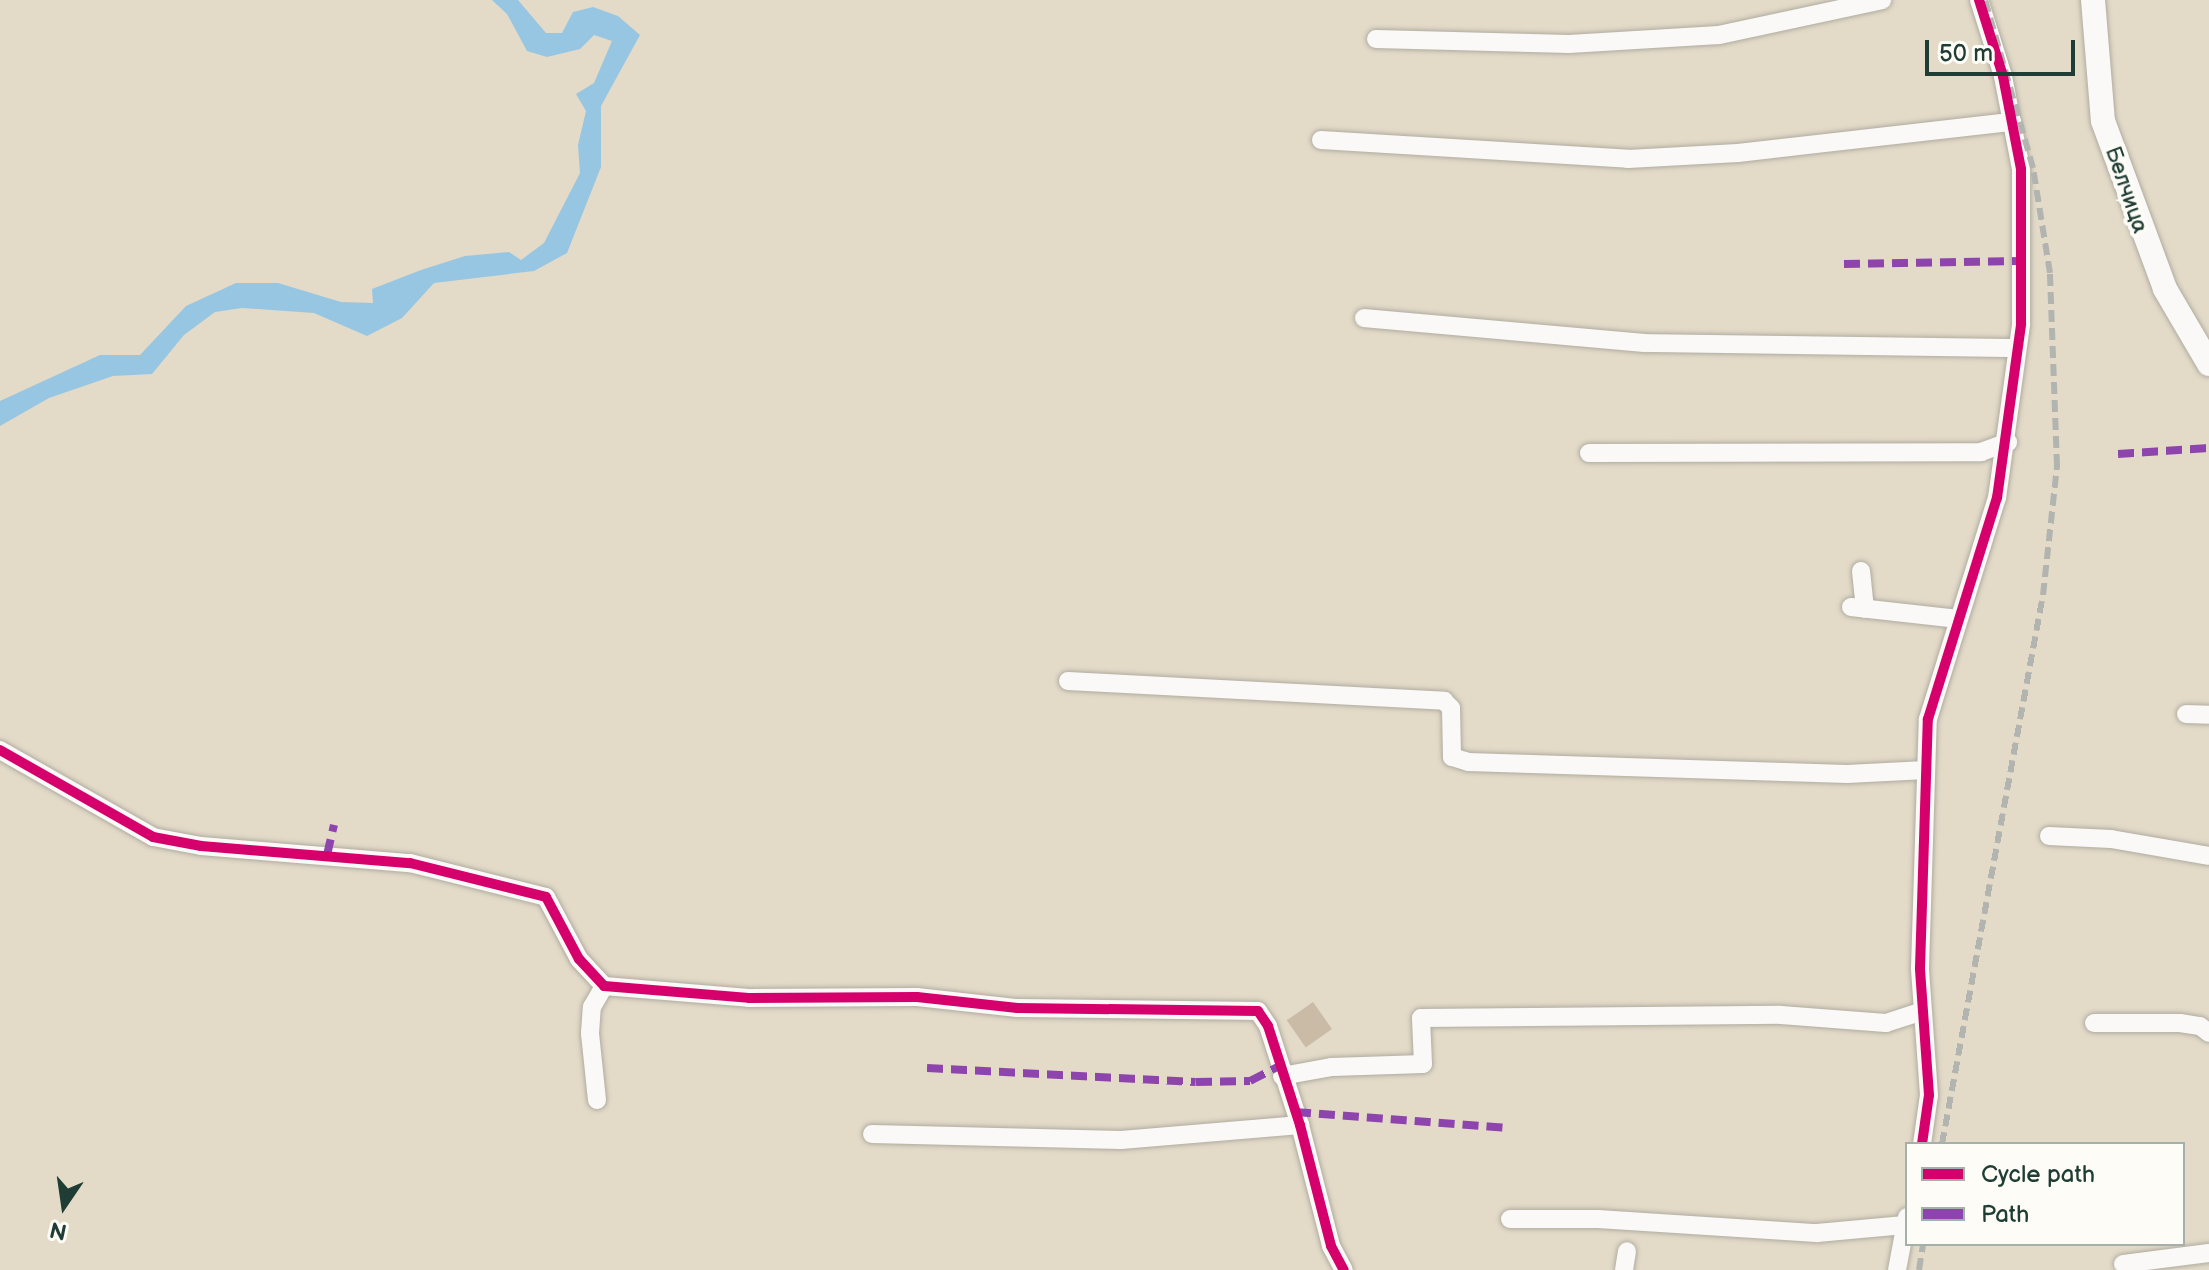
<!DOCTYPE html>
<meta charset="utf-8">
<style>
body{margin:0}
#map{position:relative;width:2209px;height:1270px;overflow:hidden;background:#e3dac8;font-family:"Balsamiq Sans",sans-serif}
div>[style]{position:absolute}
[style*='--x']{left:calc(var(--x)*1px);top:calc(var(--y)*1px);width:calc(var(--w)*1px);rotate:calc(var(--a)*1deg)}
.water>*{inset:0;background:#97c6e3}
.building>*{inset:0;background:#cabba6;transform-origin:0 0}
.roads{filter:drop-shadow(0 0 2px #afaca0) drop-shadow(0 0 2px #afaca0)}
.minor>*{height:18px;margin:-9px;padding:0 9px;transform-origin:9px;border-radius:9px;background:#fbf9f7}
.secondary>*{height:24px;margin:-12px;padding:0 12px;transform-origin:12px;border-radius:12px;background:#fbf9f7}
.rail>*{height:6px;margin-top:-3px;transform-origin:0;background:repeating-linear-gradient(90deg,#b2b4b0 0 12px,transparent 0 18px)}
.quiet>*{height:8px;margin-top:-4px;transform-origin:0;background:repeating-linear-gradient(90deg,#8e44ad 0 16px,transparent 0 24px)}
.cycleway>*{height:10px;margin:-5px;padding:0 5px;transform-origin:5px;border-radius:5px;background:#d6006c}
span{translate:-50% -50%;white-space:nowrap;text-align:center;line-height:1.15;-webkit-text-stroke:8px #fdfcf7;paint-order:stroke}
.street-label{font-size:22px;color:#1f3d34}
.legend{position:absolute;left:1905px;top:1142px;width:280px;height:104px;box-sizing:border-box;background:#fdfcf7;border:2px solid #a4b0a9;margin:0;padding:10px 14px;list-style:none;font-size:24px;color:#1f3d34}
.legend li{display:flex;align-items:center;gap:16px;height:40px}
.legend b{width:40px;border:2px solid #a4b0a9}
.north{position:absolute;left:24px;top:1166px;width:80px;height:80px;-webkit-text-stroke:6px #fdfcf7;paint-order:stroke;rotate:193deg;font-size:22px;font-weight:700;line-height:32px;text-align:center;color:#1f3d34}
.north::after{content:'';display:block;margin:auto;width:28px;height:36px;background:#1f3d34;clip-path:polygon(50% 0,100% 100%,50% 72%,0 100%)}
.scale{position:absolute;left:1925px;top:40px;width:150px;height:36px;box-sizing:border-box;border:4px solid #1f3d34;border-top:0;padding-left:10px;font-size:24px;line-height:28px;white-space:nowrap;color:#1f3d34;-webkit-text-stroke:6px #fdfcf7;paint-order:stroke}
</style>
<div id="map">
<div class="water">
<div style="clip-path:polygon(492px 0,518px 0,546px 33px,562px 33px,573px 12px,593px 7px,618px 16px,640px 35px,601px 106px,601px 167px,567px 253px,534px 271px,434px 283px,402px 318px,367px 336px,314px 313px,242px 308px,215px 312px,184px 335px,152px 374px,113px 376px,49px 398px,0 426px,0 401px,100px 355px,140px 355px,186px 306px,236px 283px,278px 283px,341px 302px,373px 303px,372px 289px,421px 270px,465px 256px,509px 252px,521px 260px,544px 243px,580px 173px,578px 145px,586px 111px,576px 94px,594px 83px,612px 41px,594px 35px,580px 49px,547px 57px,527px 51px,507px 14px)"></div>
</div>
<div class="building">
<div style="left:1313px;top:1002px;width:33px;height:32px;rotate:55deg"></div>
</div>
<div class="roads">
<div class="minor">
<div style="--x:1376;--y:39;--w:193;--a:1.5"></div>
<div style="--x:1569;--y:44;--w:150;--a:-3.4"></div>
<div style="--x:1719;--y:35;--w:167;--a:-12.1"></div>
<div style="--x:1321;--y:140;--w:308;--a:3.5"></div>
<div style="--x:1628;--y:159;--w:110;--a:-3.1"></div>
<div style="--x:1738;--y:153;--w:276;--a:-6.5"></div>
<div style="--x:1364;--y:318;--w:281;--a:5.1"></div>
<div style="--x:1644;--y:343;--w:373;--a:0.8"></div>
<div style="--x:1589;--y:453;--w:392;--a:-0.1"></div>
<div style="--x:1981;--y:452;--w:29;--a:-20"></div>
<div style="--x:1861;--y:571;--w:38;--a:84"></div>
<div style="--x:1851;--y:607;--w:108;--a:6.4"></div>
<div style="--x:1068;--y:681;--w:377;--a:3"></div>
<div style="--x:1444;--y:701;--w:10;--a:45"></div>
<div style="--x:1451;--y:708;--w:49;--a:88.8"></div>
<div style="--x:1452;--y:757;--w:17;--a:17"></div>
<div style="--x:1468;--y:762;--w:379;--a:1.8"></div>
<div style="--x:1847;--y:774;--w:79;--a:-2.9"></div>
<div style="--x:2186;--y:714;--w:23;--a:2"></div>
<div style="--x:0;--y:750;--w:176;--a:29.6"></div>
<div style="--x:153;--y:837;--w:49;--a:10.6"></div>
<div style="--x:201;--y:846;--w:210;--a:4.7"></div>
<div style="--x:410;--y:863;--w:140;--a:14"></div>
<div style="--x:546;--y:897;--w:70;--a:62"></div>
<div style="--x:579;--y:959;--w:37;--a:47"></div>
<div style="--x:604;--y:986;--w:145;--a:4.7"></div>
<div style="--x:749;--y:998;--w:168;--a:-0.3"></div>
<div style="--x:917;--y:997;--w:101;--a:6.3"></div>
<div style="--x:1017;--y:1008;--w:241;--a:0.7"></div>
<div style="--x:1258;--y:1011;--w:18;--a:56"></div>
<div style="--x:1268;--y:1026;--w:104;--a:72.1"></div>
<div style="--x:1300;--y:1125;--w:125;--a:75.6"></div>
<div style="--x:1331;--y:1246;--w:27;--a:62"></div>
<div style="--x:2049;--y:836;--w:62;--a:2.8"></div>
<div style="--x:2111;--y:839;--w:99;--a:9.8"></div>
<div style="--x:2094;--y:1023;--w:86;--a:0"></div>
<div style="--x:2180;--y:1023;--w:20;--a:9"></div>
<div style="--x:2200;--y:1026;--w:11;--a:38"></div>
<div style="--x:1282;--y:1076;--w:51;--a:-10.2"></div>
<div style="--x:1332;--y:1067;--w:91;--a:-1.9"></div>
<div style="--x:1423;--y:1064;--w:46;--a:-92.5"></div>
<div style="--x:1421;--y:1018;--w:360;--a:-0.5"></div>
<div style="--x:1781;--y:1015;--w:105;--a:4.4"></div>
<div style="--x:1886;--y:1023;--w:36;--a:-18"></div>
<div style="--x:597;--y:1100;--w:67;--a:-96"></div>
<div style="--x:590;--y:1033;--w:26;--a:-86"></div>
<div style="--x:592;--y:1007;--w:24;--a:-60"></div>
<div style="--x:872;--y:1134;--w:249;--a:1.4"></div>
<div style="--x:1121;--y:1140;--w:180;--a:-4.8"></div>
<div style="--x:1922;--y:1144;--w:49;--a:-81.9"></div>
<div style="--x:1929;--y:1095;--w:127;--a:-94.1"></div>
<div style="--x:1920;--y:968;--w:249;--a:-88.2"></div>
<div style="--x:1928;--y:719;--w:232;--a:-72.7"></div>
<div style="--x:1997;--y:498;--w:176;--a:-82.1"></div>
<div style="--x:2021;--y:324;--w:155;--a:-90"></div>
<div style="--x:2021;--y:169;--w:95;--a:-101"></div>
<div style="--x:2003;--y:76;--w:80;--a:-107.5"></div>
<div style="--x:1510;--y:1219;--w:88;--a:0"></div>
<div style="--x:1598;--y:1219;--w:219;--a:3.7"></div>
<div style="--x:1817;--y:1233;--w:88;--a:-5.2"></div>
<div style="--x:2123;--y:1264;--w:87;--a:-7.3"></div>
<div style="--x:1624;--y:1270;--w:19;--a:-81"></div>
<div style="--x:1897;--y:1270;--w:54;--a:-79.3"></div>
</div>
<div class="secondary">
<div style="--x:2093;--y:0;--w:121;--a:85.3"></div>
<div style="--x:2103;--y:121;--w:179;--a:69.7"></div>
<div style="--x:2165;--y:289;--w:87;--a:59.6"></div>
</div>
</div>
<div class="rail">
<div style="--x:1942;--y:1144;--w:558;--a:-79.58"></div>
<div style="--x:2043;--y:595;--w:130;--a:-83.8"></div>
<div style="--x:2057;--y:466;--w:193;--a:-92.1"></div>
<div style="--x:2050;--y:273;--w:106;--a:-99.2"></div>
<div style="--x:2033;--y:168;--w:175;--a:-105.9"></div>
<div style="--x:1919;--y:1270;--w:26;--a:-81"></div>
</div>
<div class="quiet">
<div style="--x:1844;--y:264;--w:176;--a:-1"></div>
<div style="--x:2118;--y:454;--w:91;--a:-3.8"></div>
<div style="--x:327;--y:855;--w:31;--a:-77"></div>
<div style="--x:927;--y:1068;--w:269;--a:3"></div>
<div style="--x:1196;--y:1082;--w:54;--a:-1.1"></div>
<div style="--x:1250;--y:1081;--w:33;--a:-27"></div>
<div style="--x:1295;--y:1112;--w:214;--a:4.3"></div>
</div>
<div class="cycleway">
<div style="--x:0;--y:750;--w:176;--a:29.6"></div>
<div style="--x:153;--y:837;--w:49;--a:10.6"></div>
<div style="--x:201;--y:846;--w:210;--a:4.7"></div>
<div style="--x:410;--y:863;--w:140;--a:14"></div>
<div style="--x:546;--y:897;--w:70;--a:62"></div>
<div style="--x:579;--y:959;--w:37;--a:47"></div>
<div style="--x:604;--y:986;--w:145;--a:4.7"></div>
<div style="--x:749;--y:998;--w:168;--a:-0.3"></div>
<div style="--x:917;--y:997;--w:101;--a:6.3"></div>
<div style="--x:1017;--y:1008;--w:241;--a:0.7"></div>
<div style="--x:1258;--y:1011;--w:18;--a:56"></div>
<div style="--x:1268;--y:1026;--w:104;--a:72.1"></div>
<div style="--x:1300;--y:1125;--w:125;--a:75.6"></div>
<div style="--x:1331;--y:1246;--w:27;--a:62"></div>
<div style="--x:1922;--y:1144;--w:49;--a:-81.9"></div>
<div style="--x:1929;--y:1095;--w:127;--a:-94.1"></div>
<div style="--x:1920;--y:968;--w:249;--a:-88.2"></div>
<div style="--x:1928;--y:719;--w:232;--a:-72.7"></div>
<div style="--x:1997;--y:498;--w:176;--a:-82.1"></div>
<div style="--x:2021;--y:324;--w:155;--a:-90"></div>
<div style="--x:2021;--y:169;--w:95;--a:-101"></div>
<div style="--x:2003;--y:76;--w:80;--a:-107.5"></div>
</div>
<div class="street-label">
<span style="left:2126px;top:190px;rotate:71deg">Белчица</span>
</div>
<ul class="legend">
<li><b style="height:10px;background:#d6006c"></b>Cycle path</li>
<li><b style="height:10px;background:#8e44ad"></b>Path</li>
</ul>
<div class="north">N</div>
<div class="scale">50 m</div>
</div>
